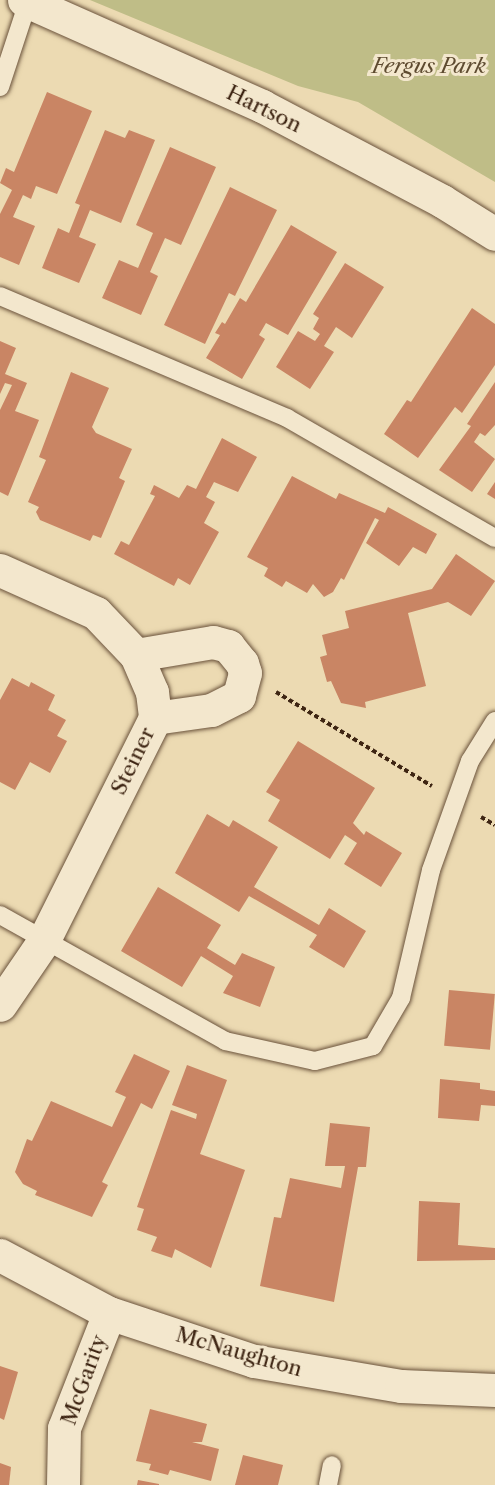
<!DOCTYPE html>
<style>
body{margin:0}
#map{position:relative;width:495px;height:1485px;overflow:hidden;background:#ecdab2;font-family:"Libre Caslon Text",serif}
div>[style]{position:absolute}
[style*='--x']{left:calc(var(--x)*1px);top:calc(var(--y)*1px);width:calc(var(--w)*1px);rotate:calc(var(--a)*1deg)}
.green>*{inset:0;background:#bfbd87}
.building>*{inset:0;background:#c98564;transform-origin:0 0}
.path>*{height:4px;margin-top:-2px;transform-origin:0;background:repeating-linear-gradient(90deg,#3e2513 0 4.5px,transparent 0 7.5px)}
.roads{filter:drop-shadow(0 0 2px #6a523b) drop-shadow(0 0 2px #6a523b)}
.service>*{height:18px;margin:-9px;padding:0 9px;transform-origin:9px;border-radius:9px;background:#f3e7cd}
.minor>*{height:33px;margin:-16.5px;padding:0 16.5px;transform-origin:16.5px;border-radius:16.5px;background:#f3e7cd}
.tertiary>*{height:33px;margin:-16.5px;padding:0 16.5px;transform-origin:16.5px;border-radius:16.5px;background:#f3e7cd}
span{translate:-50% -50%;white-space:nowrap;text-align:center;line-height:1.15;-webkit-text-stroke:6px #f3e7cd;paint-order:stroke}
.park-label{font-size:21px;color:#5e4b30;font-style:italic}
.street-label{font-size:21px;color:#3e2513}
</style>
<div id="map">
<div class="green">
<div style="clip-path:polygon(90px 0,495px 0,495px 182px,358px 102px,298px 86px)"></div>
</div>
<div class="building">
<div style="clip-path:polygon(47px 92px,92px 111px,57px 194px,36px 186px,31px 199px,23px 195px,13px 217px,35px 226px,19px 265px,0 257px,0 214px,12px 190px,0 183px,6px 168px,14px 172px)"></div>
<div style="clip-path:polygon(105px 130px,125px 138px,129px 130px,155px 140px,121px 223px,90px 210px,79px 237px,96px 244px,79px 283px,42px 268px,58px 228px,69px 233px,80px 205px,75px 203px)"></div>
<div style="clip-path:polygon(170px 147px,216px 167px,181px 245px,165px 238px,150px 272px,158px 276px,141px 315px,102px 298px,119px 260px,138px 268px,153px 233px,136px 225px)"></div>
<div style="clip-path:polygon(230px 187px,277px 210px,235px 296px,229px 293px,205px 344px,164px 325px)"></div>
<div style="clip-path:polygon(291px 225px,337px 252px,288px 335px,266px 323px,259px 335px,265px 339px,242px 379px,206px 358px,220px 335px,215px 333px,222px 322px,225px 324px,240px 298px,246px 302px)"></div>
<div style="clip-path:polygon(345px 263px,384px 287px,352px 338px,336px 327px,324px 346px,334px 352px,310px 389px,276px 367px,298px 331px,315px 341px,320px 334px,313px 329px,319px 318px,313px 314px)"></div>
<div style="clip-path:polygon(472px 308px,495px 324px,495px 365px,462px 413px,455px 407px,418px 458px,384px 434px,407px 400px,411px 402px)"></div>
<div style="clip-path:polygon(0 341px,16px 348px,5px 374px,27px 383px,15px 411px,39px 420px,8px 496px,0 492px,0 410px,12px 385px,5px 383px,0 394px)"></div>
<div style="clip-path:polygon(71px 372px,109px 388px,92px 427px,96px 433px,132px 449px,119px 478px,125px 481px,101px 538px,93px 535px,90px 541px,40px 520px,36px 512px,39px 507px,28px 502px,46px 460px,39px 457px)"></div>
<div style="clip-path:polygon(495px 382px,495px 425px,485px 436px,480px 433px,474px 442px,495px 459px,472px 492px,439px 470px,471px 426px,467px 424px)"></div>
<div style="clip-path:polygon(222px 438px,257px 457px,238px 492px,214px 482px,206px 497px,215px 502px,204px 523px,219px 532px,190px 585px,178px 578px,174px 586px,114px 554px,121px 541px,129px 545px,155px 496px,150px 494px,154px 485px,179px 498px,187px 485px,196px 489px)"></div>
<div style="clip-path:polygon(292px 476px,336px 499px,339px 493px,385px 513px,388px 507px,437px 534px,426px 554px,413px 547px,399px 566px,366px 543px,379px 520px,375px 518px,344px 580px,341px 578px,333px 592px,324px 597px,313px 584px,307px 593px,286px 581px,282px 587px,264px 576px,268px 568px,247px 557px)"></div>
<div style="clip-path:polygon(495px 482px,495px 499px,487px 494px)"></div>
<div style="clip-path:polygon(456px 554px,495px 581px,471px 616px,448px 602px,408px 613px,426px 686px,365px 702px,366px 708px,341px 703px,331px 681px,327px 682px,320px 657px,327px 655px,322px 635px,349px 628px,345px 611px,432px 589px)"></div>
<div style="clip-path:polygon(12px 678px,29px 687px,31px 682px,55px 695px,48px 710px,66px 720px,57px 736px,67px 741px,50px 773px,30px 762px,15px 790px,0 782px,0 700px)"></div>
<div style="clip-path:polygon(298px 741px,375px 788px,353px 823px,364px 835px,366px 831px,402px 853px,381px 887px,344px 864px,357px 843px,345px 835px,330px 859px,268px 821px,280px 800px,266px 792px)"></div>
<div style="clip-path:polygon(207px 814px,229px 827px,233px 820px,278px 847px,254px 887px,319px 925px,329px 908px,366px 931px,344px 968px,309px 947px,317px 935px,249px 896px,239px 912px,175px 873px)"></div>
<div style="clip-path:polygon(158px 887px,221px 925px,207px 948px,235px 965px,242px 953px,275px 967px,260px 1007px,223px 993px,233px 976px,201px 956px,182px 987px,121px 951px)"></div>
<div style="left:449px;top:990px;width:46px;height:56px;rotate:5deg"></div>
<div style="clip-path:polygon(134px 1054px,170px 1071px,152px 1109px,141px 1103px,102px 1182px,108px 1185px,92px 1217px,35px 1195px,37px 1191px,23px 1184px,15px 1172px,27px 1139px,32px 1141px,51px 1101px,112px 1127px,126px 1097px,115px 1092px)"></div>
<div style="clip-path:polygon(187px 1065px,227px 1080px,200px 1154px,245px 1170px,211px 1268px,175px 1249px,172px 1258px,151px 1251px,157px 1237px,137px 1230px,144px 1209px,137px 1207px,171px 1110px,196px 1119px,197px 1114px,172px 1105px)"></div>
<div style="clip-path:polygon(440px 1079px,480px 1083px,480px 1089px,495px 1091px,495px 1106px,481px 1105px,479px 1121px,438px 1118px)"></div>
<div style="clip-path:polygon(330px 1123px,370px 1127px,366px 1167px,358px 1167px,334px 1302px,260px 1286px,274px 1217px,281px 1218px,290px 1178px,341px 1188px,345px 1166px,325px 1166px)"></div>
<div style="clip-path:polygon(419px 1201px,460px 1203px,458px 1245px,495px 1248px,495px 1260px,417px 1261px)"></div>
<div style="clip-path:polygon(0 1366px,18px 1372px,4px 1420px,0 1418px)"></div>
<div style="clip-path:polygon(150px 1409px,207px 1424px,202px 1442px,192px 1442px,219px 1449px,211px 1481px,170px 1470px,168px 1475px,149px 1470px,151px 1464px,136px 1461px)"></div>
<div style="clip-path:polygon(243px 1455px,283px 1465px,278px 1485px,235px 1485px)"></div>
<div style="clip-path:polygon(0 1463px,11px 1467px,9px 1485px,0 1485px)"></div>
<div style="clip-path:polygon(138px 1480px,159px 1484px,159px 1485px,137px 1485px)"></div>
</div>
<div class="path">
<div style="--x:276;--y:692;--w:182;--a:31.1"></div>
<div style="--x:481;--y:817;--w:16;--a:30"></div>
</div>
<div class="roads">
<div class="service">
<div style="--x:0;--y:87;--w:89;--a:-71.8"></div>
<div style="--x:0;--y:296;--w:312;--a:23"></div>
<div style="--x:287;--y:418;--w:240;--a:30"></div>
<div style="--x:0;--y:915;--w:258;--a:29.2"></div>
<div style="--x:225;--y:1041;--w:92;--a:12.5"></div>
<div style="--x:315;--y:1061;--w:60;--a:-14.5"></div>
<div style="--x:373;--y:1046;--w:56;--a:-59.7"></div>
<div style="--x:401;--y:998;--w:131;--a:-76.8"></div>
<div style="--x:431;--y:870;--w:116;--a:-70.3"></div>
<div style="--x:470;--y:761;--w:47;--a:-58"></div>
<div style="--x:328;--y:1485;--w:20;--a:-79"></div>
</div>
<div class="minor">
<div style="--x:0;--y:570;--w:105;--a:24.1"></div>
<div style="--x:96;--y:613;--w:58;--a:46.4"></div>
<div style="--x:136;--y:655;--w:40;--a:66.6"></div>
<div style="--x:152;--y:692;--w:26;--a:83"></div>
<div style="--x:155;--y:718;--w:250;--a:116.6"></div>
<div style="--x:43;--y:942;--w:76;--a:124.3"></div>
<div style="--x:136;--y:655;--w:78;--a:-9.6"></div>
<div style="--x:213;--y:642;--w:16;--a:15"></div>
<div style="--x:228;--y:646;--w:22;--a:51"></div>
<div style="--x:242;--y:663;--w:10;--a:73"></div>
<div style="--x:245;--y:673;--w:24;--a:105"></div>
<div style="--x:239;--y:696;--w:31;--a:153"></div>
<div style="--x:211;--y:710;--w:57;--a:171.9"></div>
<div style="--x:0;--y:1255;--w:123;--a:28"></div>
<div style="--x:109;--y:1313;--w:153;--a:18.3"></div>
<div style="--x:254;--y:1361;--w:149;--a:9.7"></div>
<div style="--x:401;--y:1386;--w:94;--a:2.4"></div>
<div style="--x:63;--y:1485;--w:57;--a:-89"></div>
<div style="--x:64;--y:1428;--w:123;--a:-68.6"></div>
</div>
<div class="tertiary">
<div style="--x:24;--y:0;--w:261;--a:24"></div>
<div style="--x:262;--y:106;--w:204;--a:27.8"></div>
<div style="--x:442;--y:201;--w:62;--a:31.9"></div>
</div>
</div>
<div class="park-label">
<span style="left:429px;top:66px">Fergus Park</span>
</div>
<div class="street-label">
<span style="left:264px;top:109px;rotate:26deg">Hartson</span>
<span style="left:133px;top:761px;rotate:-64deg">Steiner</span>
<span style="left:239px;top:1352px;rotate:16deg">McNaughton</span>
<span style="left:84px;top:1380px;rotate:-70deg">McGarity</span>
</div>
</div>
